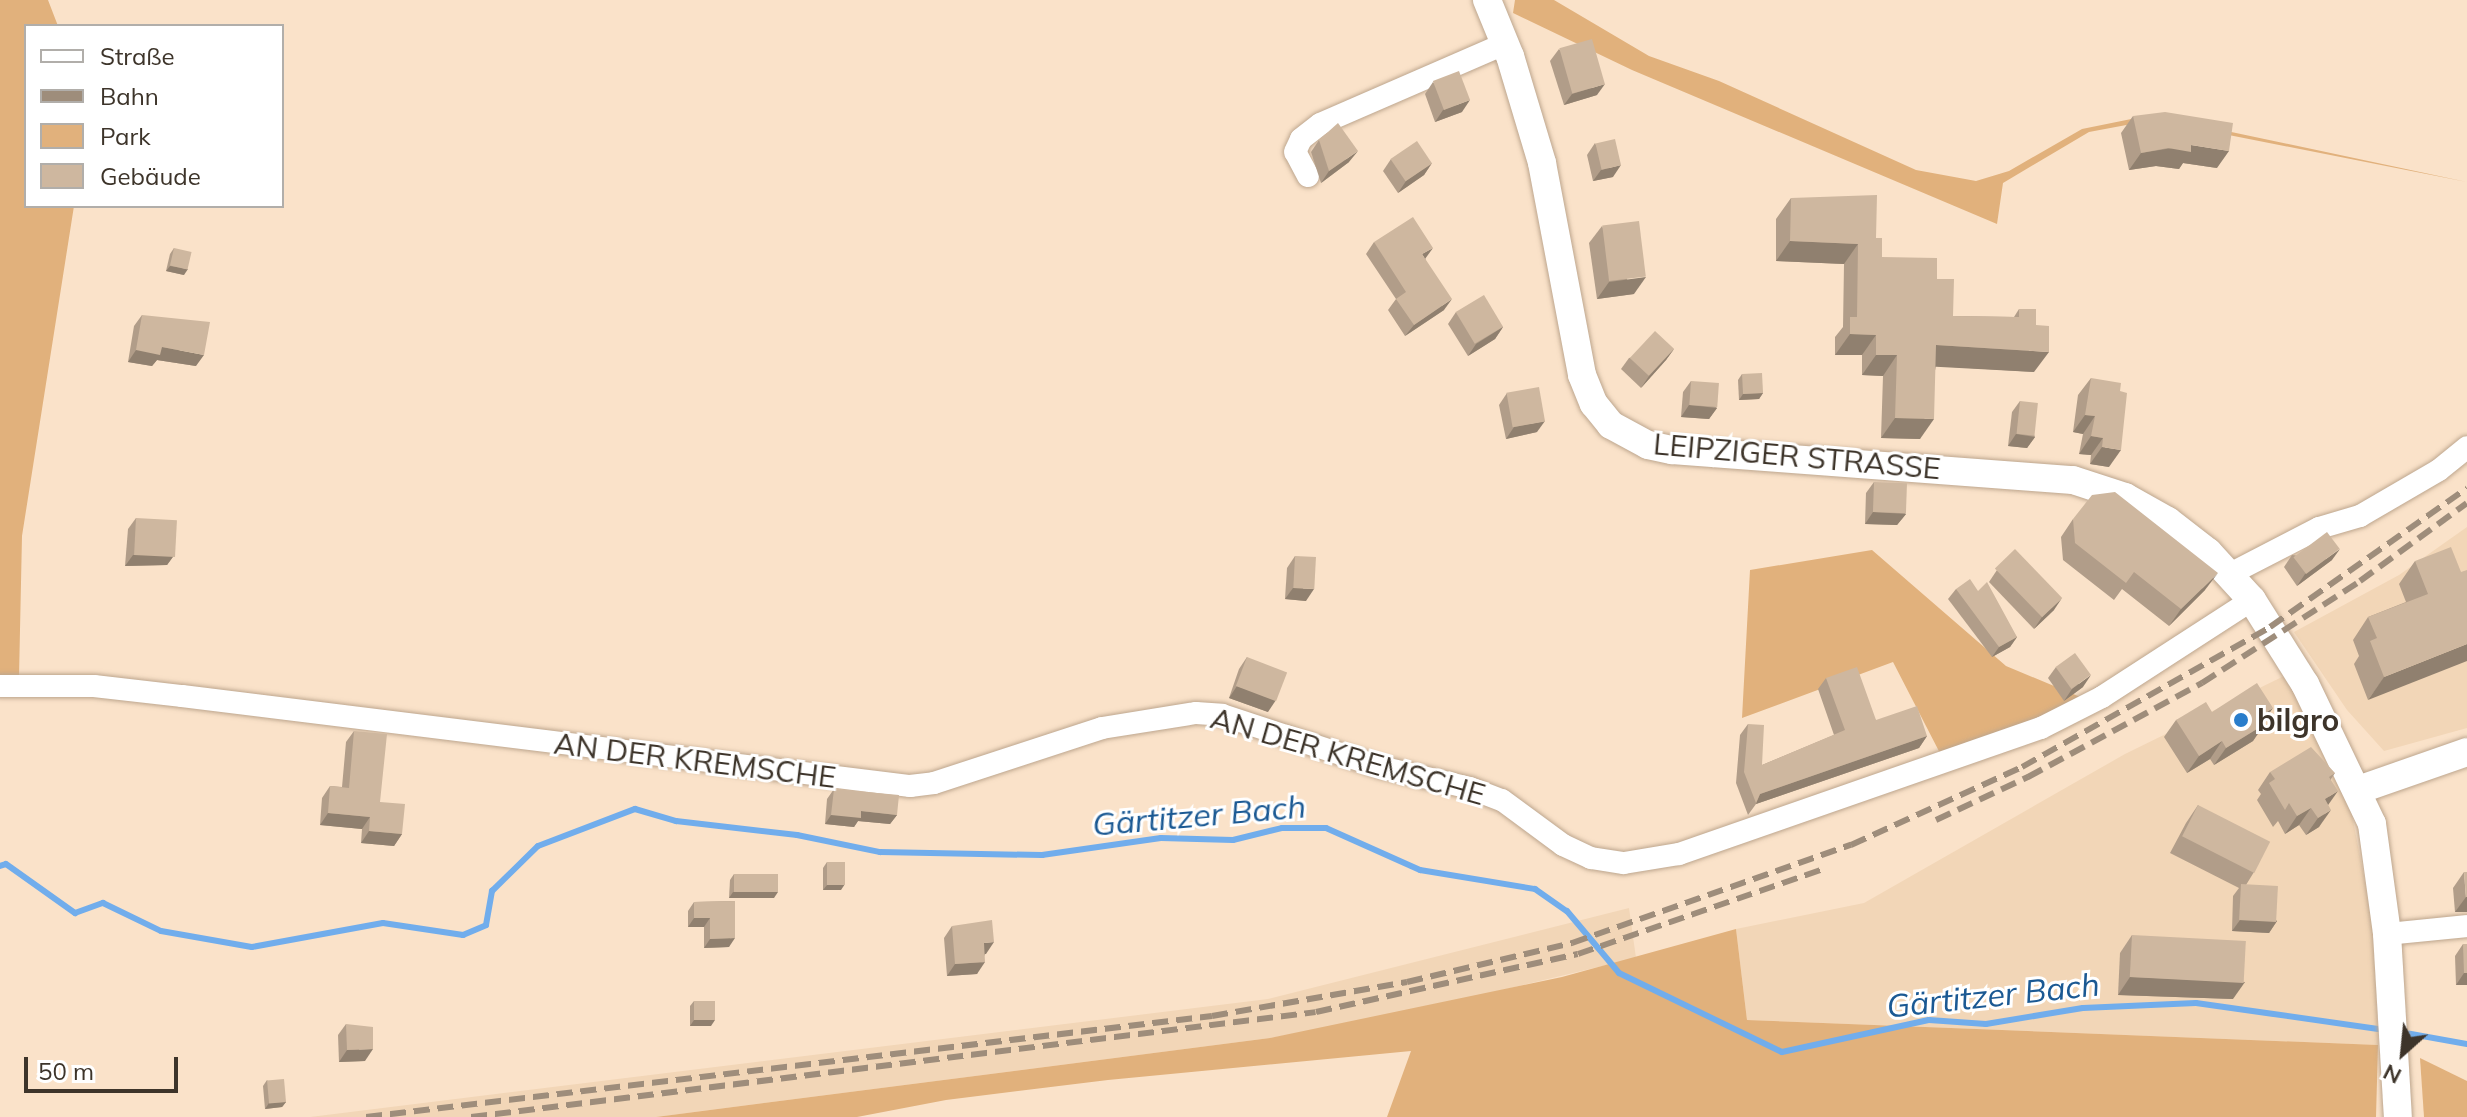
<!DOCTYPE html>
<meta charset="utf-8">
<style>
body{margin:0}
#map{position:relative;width:2467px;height:1117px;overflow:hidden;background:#fae2c9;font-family:Mulish,sans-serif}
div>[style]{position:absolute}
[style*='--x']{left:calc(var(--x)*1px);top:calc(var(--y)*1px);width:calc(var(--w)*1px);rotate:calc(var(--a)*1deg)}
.built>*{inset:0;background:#f2d6b7}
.green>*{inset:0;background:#e1b17c}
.stream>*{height:6px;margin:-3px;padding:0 3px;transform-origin:3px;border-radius:3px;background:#71adec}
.roads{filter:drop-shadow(0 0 2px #bda68e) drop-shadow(0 0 2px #bda68e)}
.minor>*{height:22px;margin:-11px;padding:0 11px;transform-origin:11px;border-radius:11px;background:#fff}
.major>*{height:28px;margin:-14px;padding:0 14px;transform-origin:14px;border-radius:14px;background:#fff}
.rail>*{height:6px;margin-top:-3px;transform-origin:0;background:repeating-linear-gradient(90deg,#9e8d7b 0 16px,transparent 0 24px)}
.wall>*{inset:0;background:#b19d89}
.shaded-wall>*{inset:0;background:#90806f}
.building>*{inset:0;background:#ceb79f;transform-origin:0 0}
.dots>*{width:22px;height:22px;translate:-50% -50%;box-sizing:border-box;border:4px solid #fff;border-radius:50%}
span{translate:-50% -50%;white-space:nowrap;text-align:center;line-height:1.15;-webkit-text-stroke:6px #fff;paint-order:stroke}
.street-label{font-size:30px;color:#3d342a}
.poi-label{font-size:30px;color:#3d342a;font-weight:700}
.left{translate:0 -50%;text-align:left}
.water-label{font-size:32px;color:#1b5993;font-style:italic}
.legend{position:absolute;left:24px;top:24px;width:260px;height:184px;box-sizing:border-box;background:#fff;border:2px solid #b1aeaa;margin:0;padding:10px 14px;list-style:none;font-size:24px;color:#3d342a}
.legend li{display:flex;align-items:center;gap:16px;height:40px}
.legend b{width:40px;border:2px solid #b1aeaa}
.north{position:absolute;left:2363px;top:1013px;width:80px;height:80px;-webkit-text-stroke:6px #fff;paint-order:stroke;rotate:207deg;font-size:22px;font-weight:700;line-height:32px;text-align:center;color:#3d342a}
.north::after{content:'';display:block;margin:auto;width:28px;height:36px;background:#3d342a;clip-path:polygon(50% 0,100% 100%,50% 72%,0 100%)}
.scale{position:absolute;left:24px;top:1057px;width:154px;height:36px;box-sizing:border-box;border:4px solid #3d342a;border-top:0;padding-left:10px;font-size:24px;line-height:28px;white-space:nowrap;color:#3d342a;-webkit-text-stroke:6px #fff;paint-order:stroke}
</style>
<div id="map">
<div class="built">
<div style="clip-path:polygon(2467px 527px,2467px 728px,2384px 751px,2347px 710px,2294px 632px,2399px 575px)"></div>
<div style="clip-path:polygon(2286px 675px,2350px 805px,2374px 928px,2378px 1045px,1747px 1020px,1736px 929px,1864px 903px,2125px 754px)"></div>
<div style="clip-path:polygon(1629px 908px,1636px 958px,1384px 1018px,1270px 1038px,656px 1117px,310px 1117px,1268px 999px)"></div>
</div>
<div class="green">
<div style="clip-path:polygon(0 0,48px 0,58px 26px,26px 26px,26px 206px,74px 206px,22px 536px,19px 677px,0 677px)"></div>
<div style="clip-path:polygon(1515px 0,1554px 0,1649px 56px,1719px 81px,1916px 170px,1976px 181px,2009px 171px,2082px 129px,2151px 115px,2467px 182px,2153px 120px,2089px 132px,2003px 183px,1997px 224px,1632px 70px,1513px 13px)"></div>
<div style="clip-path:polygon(1872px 550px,2006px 666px,2085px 699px,1943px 759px,1893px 662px,1742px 718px,1750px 570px)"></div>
<div style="clip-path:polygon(1736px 929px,1747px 1020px,2378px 1045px,2376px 1117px,1387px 1117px,1411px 1051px,1108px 1080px,946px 1100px,857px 1117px,656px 1117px,1270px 1038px,1562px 977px)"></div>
<div style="clip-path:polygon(2420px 1058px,2467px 1081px,2467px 1117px,2424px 1117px)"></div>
</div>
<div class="stream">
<div style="--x:0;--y:866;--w:6;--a:-18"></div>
<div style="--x:6;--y:864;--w:85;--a:35.4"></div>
<div style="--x:75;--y:913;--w:30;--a:-20"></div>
<div style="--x:103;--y:903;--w:64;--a:25.8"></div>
<div style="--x:161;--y:931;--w:92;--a:10"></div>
<div style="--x:252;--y:947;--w:133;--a:-10.4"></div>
<div style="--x:383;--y:923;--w:81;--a:8.5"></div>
<div style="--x:463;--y:935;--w:25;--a:-23"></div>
<div style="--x:486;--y:925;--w:35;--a:-80"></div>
<div style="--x:492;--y:891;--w:64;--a:-44.4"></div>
<div style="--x:538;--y:846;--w:104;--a:-20.9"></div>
<div style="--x:635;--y:809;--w:43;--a:16.3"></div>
<div style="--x:676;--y:821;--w:122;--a:6.6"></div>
<div style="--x:797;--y:835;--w:85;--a:11.6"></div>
<div style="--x:880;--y:852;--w:162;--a:1.1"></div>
<div style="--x:1042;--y:855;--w:120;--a:-8.1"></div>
<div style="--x:1161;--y:838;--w:72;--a:1.6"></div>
<div style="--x:1233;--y:840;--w:50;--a:-13.8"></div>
<div style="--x:1282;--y:828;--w:44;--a:0"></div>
<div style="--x:1326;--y:828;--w:103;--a:24.1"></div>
<div style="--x:1420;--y:870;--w:117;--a:9.4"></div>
<div style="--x:1535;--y:889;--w:39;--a:35"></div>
<div style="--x:1567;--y:911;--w:81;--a:50"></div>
<div style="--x:1619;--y:973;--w:181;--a:25.9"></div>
<div style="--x:1782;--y:1052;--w:150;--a:-12.3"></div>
<div style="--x:1929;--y:1020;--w:57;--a:4"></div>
<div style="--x:1986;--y:1024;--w:98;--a:-9.4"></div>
<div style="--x:2083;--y:1008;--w:113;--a:-2.5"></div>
<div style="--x:2196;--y:1003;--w:191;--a:8.1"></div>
<div style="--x:2400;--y:1032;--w:68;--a:10.2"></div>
</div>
<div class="roads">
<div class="minor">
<div style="--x:1308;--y:176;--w:27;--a:-118"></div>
<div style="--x:1295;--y:152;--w:14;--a:-65"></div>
<div style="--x:1301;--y:139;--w:24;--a:-38"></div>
<div style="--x:1320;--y:124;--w:203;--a:-23.5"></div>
<div style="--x:2230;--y:574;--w:100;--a:-27.3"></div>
<div style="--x:2319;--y:528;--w:43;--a:-16.3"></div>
<div style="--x:2360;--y:516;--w:91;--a:-30.2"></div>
<div style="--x:2439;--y:470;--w:36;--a:-39"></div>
<div style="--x:0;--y:686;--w:94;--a:0"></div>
<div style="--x:94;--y:686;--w:89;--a:6.5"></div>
<div style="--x:182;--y:696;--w:734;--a:7.05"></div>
<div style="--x:910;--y:786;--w:24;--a:-7"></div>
<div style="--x:934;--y:783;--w:177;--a:-18.1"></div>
<div style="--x:1102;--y:728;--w:95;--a:-9.1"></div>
<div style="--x:1196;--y:713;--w:26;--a:4"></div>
<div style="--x:1222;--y:715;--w:166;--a:18.2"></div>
<div style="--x:1380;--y:767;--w:92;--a:13.1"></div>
<div style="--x:1470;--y:788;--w:34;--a:21"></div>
<div style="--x:1502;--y:800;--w:76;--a:36.4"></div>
<div style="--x:1563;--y:845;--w:31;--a:25"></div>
<div style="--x:1591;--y:858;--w:33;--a:9"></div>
<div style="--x:1624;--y:863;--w:56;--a:-9.3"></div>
<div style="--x:1679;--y:854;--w:383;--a:-19.2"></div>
<div style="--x:2041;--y:728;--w:68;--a:-26.9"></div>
<div style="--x:2102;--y:697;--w:179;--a:-32.9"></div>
<div style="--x:2387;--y:934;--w:80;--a:-5.7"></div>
</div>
<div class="major">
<div style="--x:1487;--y:0;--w:61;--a:67.7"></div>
<div style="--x:1510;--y:56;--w:112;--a:73.3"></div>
<div style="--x:1542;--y:163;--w:216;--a:79.3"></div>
<div style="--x:1582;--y:375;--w:31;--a:68"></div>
<div style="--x:1594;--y:404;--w:27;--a:51"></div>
<div style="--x:1611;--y:425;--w:42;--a:28.4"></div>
<div style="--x:1648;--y:445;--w:25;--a:12"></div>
<div style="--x:1672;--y:450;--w:402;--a:4.3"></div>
<div style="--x:2073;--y:480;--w:55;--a:18.1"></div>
<div style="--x:2125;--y:497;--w:49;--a:29.2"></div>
<div style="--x:2168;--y:521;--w:51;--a:37.8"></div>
<div style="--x:2208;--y:552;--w:65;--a:47.5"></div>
<div style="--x:2252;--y:600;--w:99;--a:57.8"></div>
<div style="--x:2305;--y:684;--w:155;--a:64.4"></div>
<div style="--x:2372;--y:824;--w:111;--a:82.2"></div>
<div style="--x:2387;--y:934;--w:183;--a:86.6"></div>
<div style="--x:2358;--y:790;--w:115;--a:-19.2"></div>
</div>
</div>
<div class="rail">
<div style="--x:1936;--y:820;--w:102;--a:-25.1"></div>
<div style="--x:2028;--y:777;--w:198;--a:-28.4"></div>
<div style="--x:2202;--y:683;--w:188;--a:-32.8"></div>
<div style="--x:2360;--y:581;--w:132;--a:-36.1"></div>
<div style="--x:366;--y:1117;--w:852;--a:-6.81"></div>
<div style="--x:1212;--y:1016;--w:198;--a:-9.9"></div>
<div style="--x:1407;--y:982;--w:170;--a:-13.3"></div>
<div style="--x:1572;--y:943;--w:296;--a:-19.4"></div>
<div style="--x:1851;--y:845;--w:188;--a:-24.5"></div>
<div style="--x:2022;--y:767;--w:285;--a:-29.4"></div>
<div style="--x:2270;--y:627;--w:241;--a:-35.2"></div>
<div style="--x:471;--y:1117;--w:851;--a:-7.08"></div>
<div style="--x:1316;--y:1012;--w:268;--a:-12.5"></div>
<div style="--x:1578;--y:954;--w:262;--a:-19.1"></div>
</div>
<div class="wall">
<div style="clip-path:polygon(1559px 49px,1597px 95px,1564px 105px,1550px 61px)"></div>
<div style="clip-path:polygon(1433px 82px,1462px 112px,1435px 122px,1425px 94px)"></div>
<div style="clip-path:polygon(2133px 116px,2217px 168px,2183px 163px,2179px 169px,2156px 166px,2129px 170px,2121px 133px)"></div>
<div style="clip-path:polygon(1319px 140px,1349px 162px,1321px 183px,1311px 152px)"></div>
<div style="clip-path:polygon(1595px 143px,1613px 177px,1593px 181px,1587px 155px)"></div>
<div style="clip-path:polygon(1391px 159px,1432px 163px,1424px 175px,1398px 193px,1383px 171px)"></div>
<div style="clip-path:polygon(1791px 198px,1876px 238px,1882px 257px,1937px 279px,1953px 316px,2014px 317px,2019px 309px,2034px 372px,1936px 366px,1920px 439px,1881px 438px,1883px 376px,1862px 375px,1862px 355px,1835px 355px,1835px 337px,1843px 327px,1844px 264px,1776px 261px,1776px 219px)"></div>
<div style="clip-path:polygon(1602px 226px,1634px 294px,1597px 299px,1589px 243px)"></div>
<div style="clip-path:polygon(1374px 242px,1425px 258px,1444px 310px,1405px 336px,1388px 310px,1396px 299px,1366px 254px)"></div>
<div style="clip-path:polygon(174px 248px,184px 275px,166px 271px,170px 254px)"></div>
<div style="clip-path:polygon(1456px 312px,1503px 327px,1495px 339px,1468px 356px,1448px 324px)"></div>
<div style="clip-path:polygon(142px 315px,196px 366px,157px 360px,152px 366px,128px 362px,134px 326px)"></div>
<div style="clip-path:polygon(1674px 349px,1666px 360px,1641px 388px,1621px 369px,1629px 358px)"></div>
<div style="clip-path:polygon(1742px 374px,1763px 393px,1759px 399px,1739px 400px,1738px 380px)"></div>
<div style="clip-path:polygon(2091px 378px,2109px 467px,2090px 464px,2091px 455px,2079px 454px,2083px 434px,2073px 432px,2078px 395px)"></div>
<div style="clip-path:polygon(1691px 381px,1717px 408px,1709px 419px,1681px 417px,1683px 392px)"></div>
<div style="clip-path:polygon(1507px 393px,1537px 432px,1506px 439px,1499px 405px)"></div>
<div style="clip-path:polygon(2020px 401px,2035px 437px,2027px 448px,2008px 446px,2012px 412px)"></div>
<div style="clip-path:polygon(1874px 482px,1906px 514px,1897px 525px,1865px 524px,1866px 493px)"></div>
<div style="clip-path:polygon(136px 518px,175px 554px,167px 565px,125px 566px,128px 529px)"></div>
<div style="clip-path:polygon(2073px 519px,2205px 590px,2169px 626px,2122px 589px,2114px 600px,2063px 560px,2061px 537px)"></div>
<div style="clip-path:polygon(2292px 555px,2332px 560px,2297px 586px,2284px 567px)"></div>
<div style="clip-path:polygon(1295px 556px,1306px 601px,1285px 599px,1287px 568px)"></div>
<div style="clip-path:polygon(2415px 561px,2461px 572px,2368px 700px,2354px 664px,2359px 656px,2353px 640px,2368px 617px,2406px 602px,2399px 584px)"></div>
<div style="clip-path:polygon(1997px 570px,2054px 610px,2034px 629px,1989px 582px)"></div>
<div style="clip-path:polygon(1956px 589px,1978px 591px,2017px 637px,2010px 647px,1992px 657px,1948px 599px)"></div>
<div style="clip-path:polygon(1247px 657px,1268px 712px,1229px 698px,1239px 669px)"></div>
<div style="clip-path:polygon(2056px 667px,2083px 687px,2064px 701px,2048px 678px)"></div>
<div style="clip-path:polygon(1826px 678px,1876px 720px,1927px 736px,1919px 748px,1756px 804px,1748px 815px,1736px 783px,1740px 735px,1748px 724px,1762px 765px,1834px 735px,1818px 689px)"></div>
<div style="clip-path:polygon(2212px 712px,2264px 721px,2253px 741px,2214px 765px,2210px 759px,2187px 773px,2164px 737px,2176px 720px)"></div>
<div style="clip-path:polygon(354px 731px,380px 802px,402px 834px,394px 846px,361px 843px,362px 829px,320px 825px,322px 798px,330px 786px,342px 787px,346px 742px)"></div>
<div style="clip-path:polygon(2270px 772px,2335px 773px,2331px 779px,2328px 805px,2319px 827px,2306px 835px,2299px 825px,2285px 834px,2278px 821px,2273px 827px,2257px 800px,2261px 794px,2258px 790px)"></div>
<div style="clip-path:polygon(834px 789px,897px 815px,890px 824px,858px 821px,854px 827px,825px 824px,827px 799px)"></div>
<div style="clip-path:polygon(2198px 805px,2254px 872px,2246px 885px,2277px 921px,2269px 933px,2232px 931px,2233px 896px,2239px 888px,2170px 853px,2186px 823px)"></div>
<div style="clip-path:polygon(827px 862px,841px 890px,823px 890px,823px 868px)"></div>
<div style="clip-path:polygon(2464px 872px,2467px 912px,2455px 912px,2453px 888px)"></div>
<div style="clip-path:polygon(734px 874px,774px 898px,729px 898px,730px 880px)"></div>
<div style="clip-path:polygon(735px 901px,729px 947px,704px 948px,704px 927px,688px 927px,688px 911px,694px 902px)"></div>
<div style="clip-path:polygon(952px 926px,986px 954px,985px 954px,977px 974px,947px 976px,944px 938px)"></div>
<div style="clip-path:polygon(2132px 935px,2233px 999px,2118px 995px,2120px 953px)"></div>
<div style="clip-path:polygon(2463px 944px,2467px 944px,2467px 985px,2456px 985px,2455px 956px)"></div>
<div style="clip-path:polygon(694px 1001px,711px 1026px,690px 1026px,690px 1006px)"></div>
<div style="clip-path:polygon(346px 1024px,365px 1061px,339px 1062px,338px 1035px)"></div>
<div style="clip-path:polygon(267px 1080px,286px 1102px,282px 1107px,265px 1109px,263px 1086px)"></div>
</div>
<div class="shaded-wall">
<div style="clip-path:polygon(1605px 84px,1597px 95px,1564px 105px,1572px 94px)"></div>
<div style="clip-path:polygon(1470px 100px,1462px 112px,1435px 122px,1443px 110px)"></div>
<div style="clip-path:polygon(2191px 145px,2229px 151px,2217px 168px,2183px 163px,2179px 169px,2156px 166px,2129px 170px,2141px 153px)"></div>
<div style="clip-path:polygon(1358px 151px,1349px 162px,1321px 183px,1329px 171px)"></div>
<div style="clip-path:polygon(1432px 163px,1424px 175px,1398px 193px,1406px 181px)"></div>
<div style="clip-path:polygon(1621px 165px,1613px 177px,1593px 181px,1601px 170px)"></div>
<div style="clip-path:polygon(1790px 241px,1858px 244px,1844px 264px,1776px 261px)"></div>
<div style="clip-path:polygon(1433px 248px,1425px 259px,1422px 254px)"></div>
<div style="clip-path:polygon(170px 266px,188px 269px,184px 275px,166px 271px)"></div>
<div style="clip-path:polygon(1646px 277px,1634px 294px,1597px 299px,1609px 282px)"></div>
<div style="clip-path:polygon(1452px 299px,1444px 310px,1405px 336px,1414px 325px)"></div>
<div style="clip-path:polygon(1503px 327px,1495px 339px,1468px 356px,1476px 344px)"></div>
<div style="clip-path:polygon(1850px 334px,1876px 335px,1862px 355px,1835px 355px)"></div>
<div style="clip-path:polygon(1936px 345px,2049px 352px,2034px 372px,1922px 366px)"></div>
<div style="clip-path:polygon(162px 347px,204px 355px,196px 366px,157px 360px,152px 366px,128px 362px,136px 350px)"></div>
<div style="clip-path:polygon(1674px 349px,1666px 360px,1641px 388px,1649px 376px)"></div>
<div style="clip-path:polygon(1876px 355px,1897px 355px,1883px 376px,1862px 375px)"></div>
<div style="clip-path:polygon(1763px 393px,1759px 399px,1739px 400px,1743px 394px)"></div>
<div style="clip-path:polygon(1689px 405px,1717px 408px,1709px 419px,1681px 417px)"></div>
<div style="clip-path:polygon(2085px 415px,2095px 416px,2083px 434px,2073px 432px)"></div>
<div style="clip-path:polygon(1895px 418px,1934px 419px,1920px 439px,1881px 438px)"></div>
<div style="clip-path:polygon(1545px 421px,1537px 432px,1506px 439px,1514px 427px)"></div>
<div style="clip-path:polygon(2016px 434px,2035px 437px,2027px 448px,2008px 446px)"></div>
<div style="clip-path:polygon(2091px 436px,2103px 438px,2091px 455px,2079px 454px)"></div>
<div style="clip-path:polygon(2102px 447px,2121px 450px,2109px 467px,2090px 464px)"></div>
<div style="clip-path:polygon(1873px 512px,1906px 514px,1897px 525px,1865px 524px)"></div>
<div style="clip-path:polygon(2340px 549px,2332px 560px,2297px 586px,2305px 574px)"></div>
<div style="clip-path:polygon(175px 554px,167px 565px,125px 566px,133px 555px)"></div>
<div style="clip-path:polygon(2218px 573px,2205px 590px,2169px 626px,2181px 609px)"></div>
<div style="clip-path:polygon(1293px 588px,1314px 589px,1306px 601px,1285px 599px)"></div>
<div style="clip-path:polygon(2062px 598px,2054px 610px,2034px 629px,2042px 617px)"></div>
<div style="clip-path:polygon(2017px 637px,2010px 647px,1992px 657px,1999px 647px)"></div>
<div style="clip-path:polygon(2467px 644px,2467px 661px,2368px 700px,2384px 677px)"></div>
<div style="clip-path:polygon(2091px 675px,2083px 687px,2064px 701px,2072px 689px)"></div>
<div style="clip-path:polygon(1237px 686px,1276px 700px,1268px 712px,1229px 698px)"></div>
<div style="clip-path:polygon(2273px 708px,2261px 725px,2260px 716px)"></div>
<div style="clip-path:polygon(2265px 724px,2253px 741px,2214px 765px,2226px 748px)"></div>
<div style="clip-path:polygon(1927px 736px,1919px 748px,1756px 804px,1760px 794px)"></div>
<div style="clip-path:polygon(2222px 741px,2210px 759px,2187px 773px,2199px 756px)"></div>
<div style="clip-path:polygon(2338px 791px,2326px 808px,2325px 799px)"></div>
<div style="clip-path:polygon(2311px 808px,2299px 825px,2285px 834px,2297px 816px)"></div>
<div style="clip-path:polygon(2331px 810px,2319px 827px,2306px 835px,2318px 818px)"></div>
<div style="clip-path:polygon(861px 811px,897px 815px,890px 824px,858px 821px,854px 827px,825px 824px,831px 815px)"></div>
<div style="clip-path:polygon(328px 813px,370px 817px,362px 829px,320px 825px)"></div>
<div style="clip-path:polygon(369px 831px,402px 834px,394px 846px,361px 843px)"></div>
<div style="clip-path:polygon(845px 884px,841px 890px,823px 890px,827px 885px)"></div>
<div style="clip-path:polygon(733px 892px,778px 892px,774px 898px,729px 898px)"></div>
<div style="clip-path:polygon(2466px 897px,2467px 897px,2467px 912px,2455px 912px)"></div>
<div style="clip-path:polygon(694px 918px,710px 918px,704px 927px,688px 927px)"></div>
<div style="clip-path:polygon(2240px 920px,2277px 921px,2269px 933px,2232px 931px)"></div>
<div style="clip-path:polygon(735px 938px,729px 947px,704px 948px,710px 939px)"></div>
<div style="clip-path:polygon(994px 942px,986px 954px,976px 955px,984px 943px)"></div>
<div style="clip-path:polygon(985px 962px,977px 974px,947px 976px,955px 964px)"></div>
<div style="clip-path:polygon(2464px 973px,2467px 973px,2467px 985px,2456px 985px)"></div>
<div style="clip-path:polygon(2130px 977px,2245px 982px,2233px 999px,2118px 995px)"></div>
<div style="clip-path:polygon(694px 1020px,715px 1020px,711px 1026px,690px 1026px)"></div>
<div style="clip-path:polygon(373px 1049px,365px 1061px,339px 1062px,347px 1050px)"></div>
<div style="clip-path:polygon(286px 1102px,282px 1107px,265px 1109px,269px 1103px)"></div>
</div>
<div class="building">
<div style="left:1592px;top:39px;width:47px;height:34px;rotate:74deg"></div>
<div style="left:1459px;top:71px;width:31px;height:28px;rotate:69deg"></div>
<div style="clip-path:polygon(2165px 112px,2233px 123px,2229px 151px,2191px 145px,2191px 152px,2168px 148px,2141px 153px,2133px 116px)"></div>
<div style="clip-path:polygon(1338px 123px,1358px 151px,1329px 171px,1319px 140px)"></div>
<div style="left:1615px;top:139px;width:27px;height:20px;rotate:77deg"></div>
<div style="left:1417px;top:141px;width:27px;height:32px;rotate:56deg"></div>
<div style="clip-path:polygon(1877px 195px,1876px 238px,1882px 238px,1882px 257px,1937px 258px,1937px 279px,1954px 279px,1953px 316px,2019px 317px,2019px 309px,2036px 309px,2036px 325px,2049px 326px,2049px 352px,1936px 345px,1934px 419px,1895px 418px,1897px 355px,1876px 355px,1876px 335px,1850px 334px,1850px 317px,1857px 317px,1858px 244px,1790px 241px,1791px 198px)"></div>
<div style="clip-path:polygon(1413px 217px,1433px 248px,1422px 254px,1452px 299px,1414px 325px,1396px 299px,1406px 292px,1374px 242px)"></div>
<div style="left:1639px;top:221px;width:56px;height:37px;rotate:83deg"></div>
<div style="left:174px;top:248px;width:18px;height:18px;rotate:13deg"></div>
<div style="left:1484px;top:295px;width:37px;height:33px;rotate:59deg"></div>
<div style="clip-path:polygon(142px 315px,210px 322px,204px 355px,162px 347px,160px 355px,136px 350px)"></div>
<div style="left:1655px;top:331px;width:26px;height:37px;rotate:43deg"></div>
<div style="left:1762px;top:373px;width:20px;height:20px;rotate:87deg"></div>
<div style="clip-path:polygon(2091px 378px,2121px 383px,2120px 391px,2127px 393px,2121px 450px,2102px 447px,2103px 438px,2091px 436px,2095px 416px,2085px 415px)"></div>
<div style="left:1691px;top:381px;width:28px;height:24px;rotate:4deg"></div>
<div style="left:1539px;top:387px;width:35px;height:33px;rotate:80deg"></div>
<div style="left:2020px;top:401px;width:18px;height:33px;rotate:6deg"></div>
<div style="left:1874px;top:482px;width:33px;height:30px;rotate:2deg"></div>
<div style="clip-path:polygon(2115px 492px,2218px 573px,2181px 609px,2134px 572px,2126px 583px,2075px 543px,2073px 519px,2092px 495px)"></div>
<div style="left:136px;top:518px;width:41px;height:37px;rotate:3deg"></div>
<div style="left:2327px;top:532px;width:21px;height:42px;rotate:53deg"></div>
<div style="clip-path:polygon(2451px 547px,2461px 572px,2467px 570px,2467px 644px,2384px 677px,2370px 641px,2377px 638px,2368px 617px,2428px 594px,2415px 561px)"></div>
<div style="left:2015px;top:549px;width:68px;height:28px;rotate:46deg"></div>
<div style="left:1295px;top:556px;width:21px;height:32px;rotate:3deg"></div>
<div style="clip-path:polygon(1970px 579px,1978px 591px,1987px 582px,2017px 637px,1999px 647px,1956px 589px)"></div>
<div style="left:2075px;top:653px;width:27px;height:24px;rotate:54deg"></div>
<div style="left:1247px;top:657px;width:43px;height:31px;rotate:21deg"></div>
<div style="clip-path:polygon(1857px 667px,1876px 720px,1917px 706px,1927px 736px,1760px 794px,1756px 803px,1744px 772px,1748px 724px,1764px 725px,1762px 765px,1845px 730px,1826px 678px)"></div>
<div style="clip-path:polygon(2257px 683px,2273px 708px,2260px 716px,2265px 724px,2226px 748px,2222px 741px,2199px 756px,2176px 720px,2206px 702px,2212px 712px)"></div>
<div style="clip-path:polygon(354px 731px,387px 734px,380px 802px,405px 804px,402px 834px,369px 831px,370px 817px,328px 813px,330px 786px,349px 788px)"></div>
<div style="clip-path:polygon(2311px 747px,2335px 773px,2329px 777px,2338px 791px,2325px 799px,2331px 810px,2318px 818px,2311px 808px,2297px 816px,2289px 803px,2285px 810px,2269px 783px,2275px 779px,2270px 772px)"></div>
<div style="clip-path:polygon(834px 789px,899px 795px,897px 815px,861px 811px,861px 818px,831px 815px)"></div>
<div style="left:2198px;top:805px;width:81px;height:35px;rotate:27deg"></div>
<div style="left:827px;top:862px;width:18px;height:23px"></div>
<div style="clip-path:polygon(2464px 872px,2467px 872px,2467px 897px,2466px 897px)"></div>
<div style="left:734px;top:874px;width:44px;height:18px"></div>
<div style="left:2241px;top:884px;width:37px;height:36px;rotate:3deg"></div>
<div style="clip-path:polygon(735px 901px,735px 938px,710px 939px,710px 918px,694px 918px,694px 902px)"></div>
<div style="clip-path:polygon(992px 920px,994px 942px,984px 943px,985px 962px,955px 964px,952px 926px)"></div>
<div style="left:2132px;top:935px;width:114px;height:42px;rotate:3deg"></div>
<div style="clip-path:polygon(2463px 944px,2467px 944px,2467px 973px,2464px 973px)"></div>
<div style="left:694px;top:1001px;width:21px;height:19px"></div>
<div style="clip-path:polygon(346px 1024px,373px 1027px,373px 1049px,347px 1050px)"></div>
<div style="left:284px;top:1079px;width:23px;height:17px;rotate:85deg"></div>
</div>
<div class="dots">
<div style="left:2241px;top:720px;background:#297dcb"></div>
</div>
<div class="street-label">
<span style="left:1797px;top:456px;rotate:5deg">LEIPZIGER STRASSE</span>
<span style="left:1348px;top:756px;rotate:16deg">AN DER KREMSCHE</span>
<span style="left:695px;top:760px;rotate:7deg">AN DER KREMSCHE</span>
</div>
<div class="poi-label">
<span class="left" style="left:2257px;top:720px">bilgro</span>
</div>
<div class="water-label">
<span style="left:1199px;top:815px;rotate:-5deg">Gärtitzer Bach</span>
<span style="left:1993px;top:995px;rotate:-6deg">Gärtitzer Bach</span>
</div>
<ul class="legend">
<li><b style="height:10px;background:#fff"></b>Straße</li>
<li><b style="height:10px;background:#9e8d7b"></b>Bahn</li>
<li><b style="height:22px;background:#e1b17c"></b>Park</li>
<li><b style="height:22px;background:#ceb79f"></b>Gebäude</li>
</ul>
<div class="north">N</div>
<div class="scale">50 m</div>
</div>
